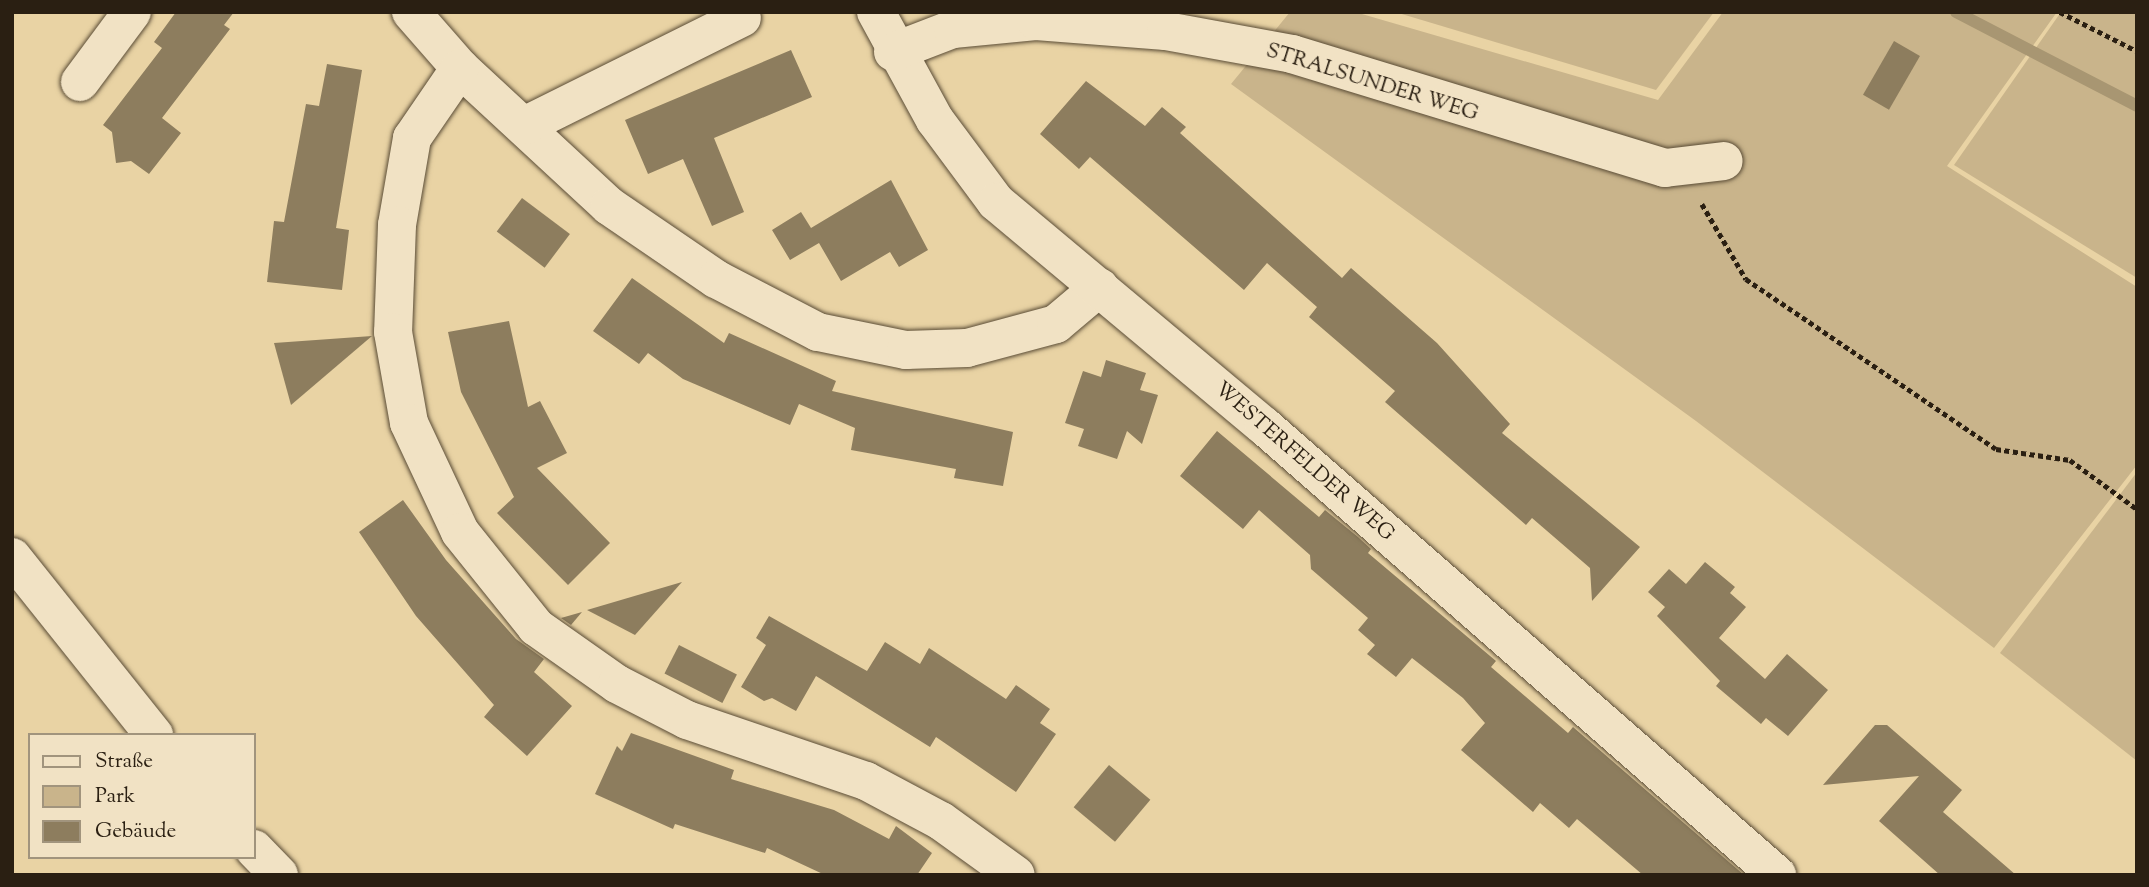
<!DOCTYPE html>
<meta charset="utf-8">
<style>
body{margin:0}
#map{position:relative;width:2149px;height:887px;overflow:hidden;background:#e9d3a4;font-family:"Sorts Mill Goudy",serif}
div>[style]{position:absolute}
[style*='--x']{left:calc(var(--x)*1px);top:calc(var(--y)*1px);width:calc(var(--w)*1px);rotate:calc(var(--a)*1deg)}
.green>*{inset:0;background:#c9b48b}
.stream>*{height:12px;margin:-6px;padding:0 6px;transform-origin:6px;border-radius:6px;background:#a89672}
.building>*{inset:0;background:#8d7d5e;transform-origin:0 0}
.path>*{height:4.5px;margin-top:-2.25px;transform-origin:0;background:repeating-linear-gradient(90deg,#2a1f12 0 5px,transparent 0 8.5px)}
.roads{filter:drop-shadow(0 0 2px #5a4c36) drop-shadow(0 0 2px #5a4c36)}
.minor>*{height:38px;margin:-19px;padding:0 19px;transform-origin:19px;border-radius:19px;background:#f1e2c4}
.secondary>*{height:38px;margin:-19px;padding:0 19px;transform-origin:19px;border-radius:19px;background:#f1e2c4}
span{translate:-50% -50%;white-space:nowrap;text-align:center;line-height:1.15;-webkit-text-stroke:5px #f1e2c4;paint-order:stroke}
.street-label{font-size:21px;color:#2a1f12}
.frame{position:absolute;inset:0;border:14px solid #2a1f12;pointer-events:none}
.legend{position:absolute;left:28px;top:733px;width:228px;height:126px;box-sizing:border-box;background:#f1e2c4;border:2px solid #a1947d;margin:0;padding:9px 12px;list-style:none;font-size:21px;color:#2a1f12}
.legend li{display:flex;align-items:center;gap:14px;height:35px}
.legend b{width:35px;border:2px solid #a1947d}
</style>
<div id="map">
<div class="green">
<div style="clip-path:polygon(1290px 12px,1355px 12px,1658px 100px,1723px 12px,2057px 12px,1947px 166px,2137px 287px,2137px 465px,1994px 648px,1696px 421px,1231px 84px)"></div>
<div style="clip-path:polygon(1395px 12px,1714px 12px,1656px 90px)"></div>
<div style="clip-path:polygon(2061px 12px,2137px 12px,2137px 278px,1954px 165px)"></div>
<div style="clip-path:polygon(2137px 472px,2137px 761px,2000px 653px)"></div>
</div>
<div class="stream">
<div style="--x:1956;--y:12;--w:204;--a:27.4"></div>
</div>
<div class="building">
<div style="clip-path:polygon(176px 12px,234px 12px,224px 25px,230px 29px,162px 118px,181px 133px,149px 174px,131px 161px,116px 163px,112px 132px,103px 125px,162px 48px,154px 42px)"></div>
<div style="left:1894px;top:41px;width:30px;height:62px;rotate:30deg"></div>
<div style="clip-path:polygon(791px 50px,812px 97px,714px 138px,744px 212px,712px 226px,683px 159px,648px 174px,625px 120px)"></div>
<div style="clip-path:polygon(327px 64px,362px 70px,336px 228px,349px 230px,342px 290px,267px 282px,274px 221px,284px 222px,306px 104px,319px 106px)"></div>
<div style="clip-path:polygon(1086px 81px,1145px 126px,1162px 107px,1186px 127px,1180px 133px,1342px 278px,1351px 268px,1437px 343px,1510px 424px,1502px 433px,1640px 547px,1592px 601px,1590px 568px,1532px 518px,1526px 525px,1385px 402px,1395px 391px,1309px 317px,1317px 307px,1267px 263px,1244px 290px,1090px 157px,1079px 169px,1040px 134px)"></div>
<div style="clip-path:polygon(891px 180px,928px 250px,899px 267px,890px 252px,841px 281px,819px 243px,790px 260px,772px 230px,801px 212px,811px 228px)"></div>
<div style="left:522px;top:198px;width:60px;height:42px;rotate:37deg"></div>
<div style="clip-path:polygon(632px 278px,724px 343px,729px 333px,836px 381px,832px 391px,1013px 432px,1003px 486px,954px 478px,956px 469px,851px 450px,855px 428px,799px 404px,790px 425px,683px 379px,648px 353px,639px 364px,593px 331px)"></div>
<div style="clip-path:polygon(509px 321px,528px 407px,540px 401px,567px 453px,537px 468px,610px 543px,568px 585px,497px 513px,514px 497px,461px 392px,448px 332px)"></div>
<div style="clip-path:polygon(372px 336px,291px 405px,274px 343px)"></div>
<div style="clip-path:polygon(1106px 360px,1146px 373px,1140px 390px,1158px 395px,1142px 444px,1127px 431px,1117px 459px,1078px 446px,1084px 429px,1065px 423px,1083px 371px,1101px 377px)"></div>
<div style="clip-path:polygon(1217px 431px,1319px 517px,1325px 510px,1358px 537px,1371px 549px,1368px 553px,1496px 661px,1491px 667px,1568px 733px,1573px 727px,1744px 875px,1643px 875px,1577px 819px,1569px 828px,1540px 803px,1533px 812px,1461px 750px,1485px 723px,1463px 698px,1412px 658px,1396px 677px,1367px 654px,1375px 645px,1358px 630px,1368px 618px,1311px 569px,1310px 555px,1259px 510px,1243px 529px,1180px 476px)"></div>
<div style="clip-path:polygon(403px 500px,446px 560px,516px 639px,544px 659px,534px 672px,572px 706px,527px 756px,484px 717px,494px 705px,416px 616px,359px 532px)"></div>
<div style="clip-path:polygon(1705px 562px,1735px 587px,1730px 593px,1746px 607px,1719px 638px,1765px 679px,1787px 654px,1828px 690px,1788px 736px,1766px 718px,1761px 724px,1716px 686px,1720px 681px,1657px 616px,1665px 607px,1648px 592px,1669px 569px,1686px 584px)"></div>
<div style="clip-path:polygon(682px 582px,635px 635px,587px 610px)"></div>
<div style="clip-path:polygon(582px 612px,571px 625px,561px 618px)"></div>
<div style="clip-path:polygon(769px 616px,867px 671px,885px 642px,920px 664px,929px 648px,1006px 699px,1016px 685px,1050px 709px,1040px 723px,1056px 734px,1016px 792px,936px 737px,930px 747px,816px 676px,796px 711px,772px 698px,764px 701px,741px 687px,766px 645px,756px 638px)"></div>
<div style="left:679px;top:645px;width:65px;height:32px;rotate:27deg"></div>
<div style="clip-path:polygon(1875px 725px,1887px 725px,1962px 790px,1943px 812px,2016px 875px,1940px 875px,1879px 821px,1919px 776px,1823px 785px)"></div>
<div style="clip-path:polygon(631px 733px,734px 770px,731px 779px,834px 810px,889px 839px,896px 826px,932px 853px,917px 875px,825px 875px,767px 848px,765px 853px,675px 824px,673px 829px,595px 794px,617px 746px,622px 751px)"></div>
<div style="left:1109px;top:765px;width:54px;height:55px;rotate:40deg"></div>
</div>
<div class="path">
<div style="--x:2060;--y:12;--w:86;--a:26.9"></div>
<div style="--x:1702;--y:204;--w:87;--a:59.6"></div>
<div style="--x:1746;--y:279;--w:302;--a:34.2"></div>
<div style="--x:1996;--y:449;--w:75;--a:8.5"></div>
<div style="--x:2070;--y:460;--w:83;--a:36.2"></div>
</div>
<div class="roads">
<div class="minor">
<div style="--x:411;--y:12;--w:74;--a:48.8"></div>
<div style="--x:460;--y:68;--w:203;--a:42.8"></div>
<div style="--x:609;--y:206;--w:130;--a:34.3"></div>
<div style="--x:716;--y:279;--w:115;--a:27.5"></div>
<div style="--x:818;--y:332;--w:90;--a:11.6"></div>
<div style="--x:906;--y:350;--w:61;--a:-1.9"></div>
<div style="--x:967;--y:348;--w:92;--a:-15.1"></div>
<div style="--x:1056;--y:324;--w:57;--a:-40.1"></div>
<div style="--x:876;--y:12;--w:123;--a:61.4"></div>
<div style="--x:935;--y:120;--w:102;--a:53.4"></div>
<div style="--x:996;--y:202;--w:349;--a:39.9"></div>
<div style="--x:1264;--y:426;--w:682;--a:41.19"></div>
<div style="--x:893;--y:52;--w:64;--a:-21"></div>
<div style="--x:953;--y:29;--w:83;--a:-5.5"></div>
<div style="--x:1036;--y:21;--w:130;--a:4.4"></div>
<div style="--x:1166;--y:31;--w:128;--a:10.3"></div>
<div style="--x:1292;--y:54;--w:390;--a:17"></div>
<div style="--x:1665;--y:168;--w:59;--a:-6.8"></div>
<div style="--x:460;--y:68;--w:85;--a:124.4"></div>
<div style="--x:412;--y:138;--w:88;--a:99.8"></div>
<div style="--x:397;--y:225;--w:107;--a:92.1"></div>
<div style="--x:393;--y:332;--w:92;--a:80"></div>
<div style="--x:409;--y:423;--w:120;--a:64.9"></div>
<div style="--x:460;--y:532;--w:122;--a:51.3"></div>
<div style="--x:536;--y:627;--w:99;--a:35.1"></div>
<div style="--x:617;--y:684;--w:79;--a:27.2"></div>
<div style="--x:687;--y:720;--w:189;--a:18.8"></div>
<div style="--x:866;--y:781;--w:85;--a:28.1"></div>
<div style="--x:941;--y:821;--w:92;--a:35.8"></div>
<div style="--x:80;--y:82;--w:87;--a:-53.4"></div>
<div style="--x:526;--y:125;--w:241;--a:-26.4"></div>
</div>
<div class="secondary">
<div style="--x:12;--y:557;--w:228;--a:51.4"></div>
<div style="--x:254;--y:849;--w:36;--a:46"></div>
</div>
</div>
<div class="street-label">
<span style="left:1372px;top:83px;rotate:17deg">STRALSUNDER WEG</span>
<span style="left:1304px;top:462px;rotate:41deg">WESTERFELDER WEG</span>
</div>
<div class="frame"></div>
<ul class="legend">
<li><b style="height:9px;background:#f1e2c4"></b>Straße</li>
<li><b style="height:19px;background:#c9b48b"></b>Park</li>
<li><b style="height:19px;background:#8d7d5e"></b>Gebäude</li>
</ul>
</div>
